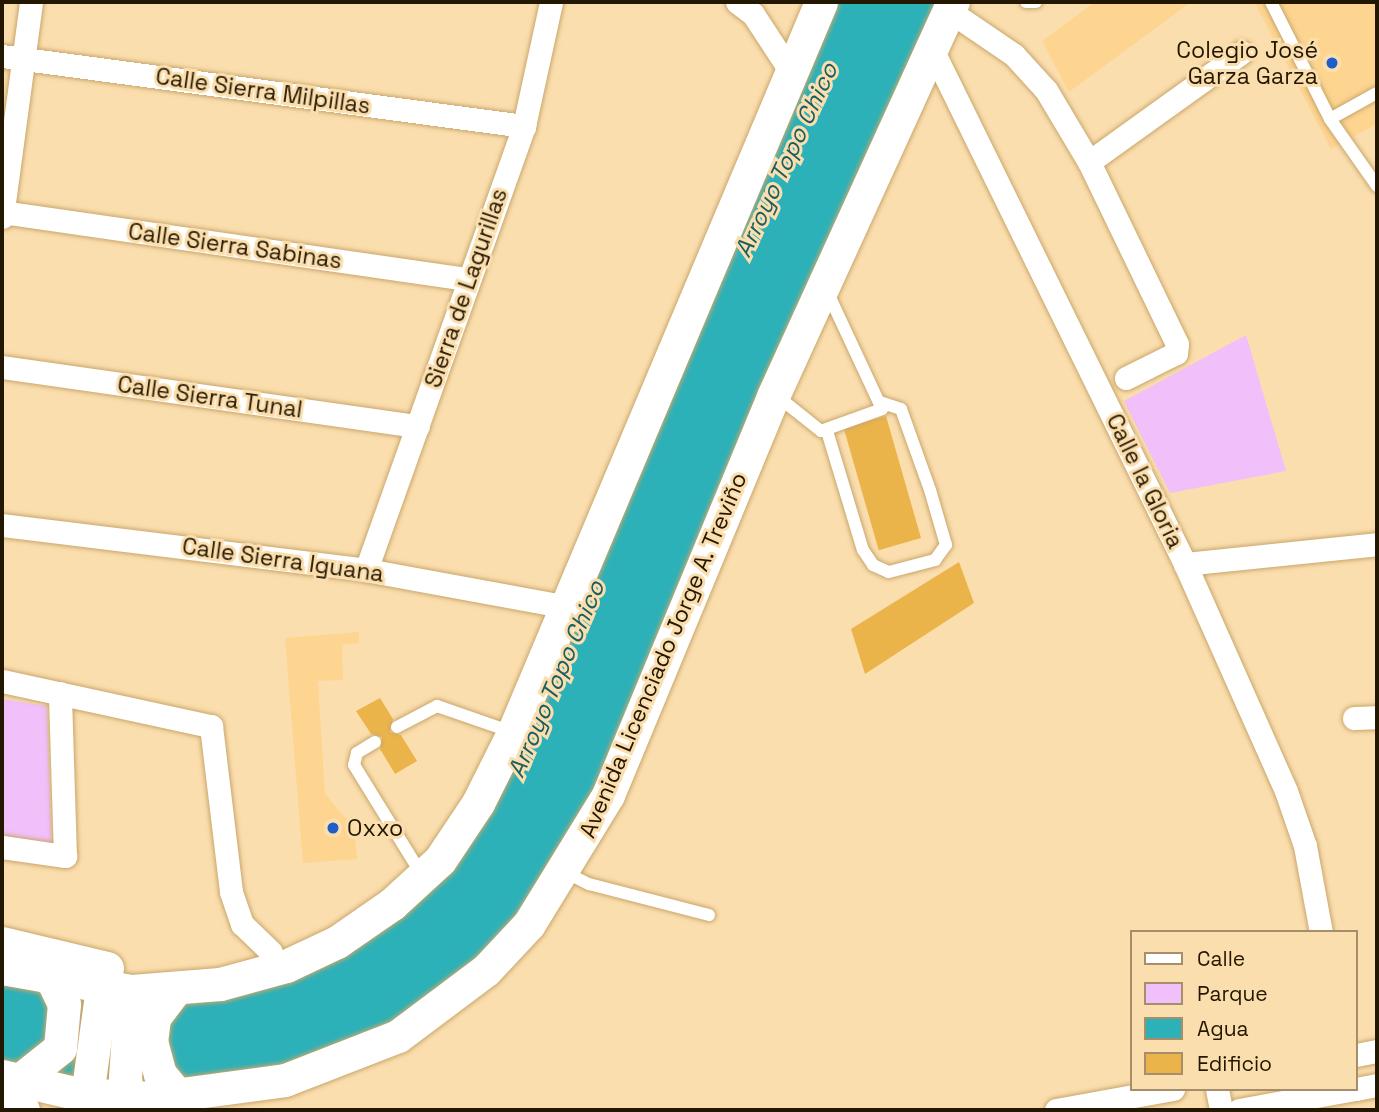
<!DOCTYPE html>
<meta charset="utf-8">
<style>
body{margin:0}
#map{position:relative;width:1379px;height:1112px;overflow:hidden;background:#fbdeae;font-family:"Space Grotesk",sans-serif}
div>[style]{position:absolute}
[style*='--x']{left:calc(var(--x)*1px);top:calc(var(--y)*1px);width:calc(var(--w)*1px);rotate:calc(var(--a)*1deg)}
.built>*{inset:0;background:#fdd590}
.green>*{inset:0;background:#f1bffa}
.water>*{inset:0;background:#2db1b8}
.building>*{inset:0;background:#ebb44b;transform-origin:0 0}
.roads{filter:drop-shadow(0 0 2px #c9a76b) drop-shadow(0 0 2px #c9a76b)}
.service>*{height:12px;margin:-6px;padding:0 6px;transform-origin:6px;border-radius:6px;background:#fff}
.minor>*{height:23px;margin:-11.5px;padding:0 11.5px;transform-origin:11.5px;border-radius:11.5px;background:#fff}
.secondary>*{height:33px;margin:-16.5px;padding:0 16.5px;transform-origin:16.5px;border-radius:16.5px;background:#fff}
.dots>*{width:19px;height:19px;translate:-50% -50%;box-sizing:border-box;border:4px solid #fbdeae;border-radius:50%}
span{translate:-50% -50%;white-space:nowrap;text-align:center;line-height:1.15;-webkit-text-stroke:6px #fbdeae;paint-order:stroke}
.poi-label{font-size:23px;color:#241701}
.right{translate:-100% -50%;text-align:right}
.left{translate:0 -50%;text-align:left}
.street-label{font-size:23px;color:#241701}
.water-label{font-size:24px;color:#195e62;font-style:italic}
.frame{position:absolute;inset:0;border:4px solid #241701;pointer-events:none}
.legend{position:absolute;left:1130px;top:930px;width:228px;height:161px;box-sizing:border-box;background:#fbdeae;border:2px solid #a58e69;margin:0;padding:9px 12px;list-style:none;font-size:21px;color:#241701}
.legend li{display:flex;align-items:center;gap:14px;height:35px}
.legend b{width:35px;border:2px solid #a58e69}
</style>
<div id="map">
<div class="built">
<div style="clip-path:polygon(1095px 2px,1191px 2px,1069px 92px,1042px 41px)"></div>
<div style="clip-path:polygon(1254px 2px,1377px 2px,1377px 124px,1331px 149px)"></div>
<div style="clip-path:polygon(359px 632px,359px 643px,342px 645px,343px 680px,318px 681px,325px 794px,354px 828px,357px 859px,303px 863px,285px 638px)"></div>
</div>
<div class="green">
<div style="clip-path:polygon(1246px 335px,1286px 471px,1170px 493px,1124px 401px)"></div>
<div style="clip-path:polygon(2px 699px,47px 706px,52px 850px,2px 841px)"></div>
</div>
<div class="water">
<div style="clip-path:polygon(821px 2px,953px 2px,565px 872px,435px 1010px,247px 1088px,2px 1076px,2px 968px,52px 979px,286px 966px,453px 845px)"></div>
</div>
<div class="building">
<div style="left:886px;top:416px;width:127px;height:44px;rotate:74deg"></div>
<div style="clip-path:polygon(959px 562px,974px 603px,865px 674px,851px 629px)"></div>
<div style="clip-path:polygon(380px 698px,393px 719px,390px 732px,401px 735px,417px 761px,395px 774px,380px 749px,382px 737px,371px 734px,356px 711px)"></div>
</div>
<div class="roads">
<div class="service">
<div style="--x:1026;--y:2;--w:10;--a:0"></div>
<div style="--x:1271;--y:2;--w:131;--a:63.2"></div>
<div style="--x:1330;--y:119;--w:82;--a:55"></div>
<div style="--x:1330;--y:119;--w:54;--a:-29"></div>
<div style="--x:777;--y:396;--w:56;--a:38.5"></div>
<div style="--x:821;--y:431;--w:65;--a:-19.8"></div>
<div style="--x:882;--y:409;--w:132;--a:-115"></div>
<div style="--x:827;--y:431;--w:124;--a:73.2"></div>
<div style="--x:863;--y:550;--w:18;--a:56"></div>
<div style="--x:873;--y:565;--w:17;--a:24"></div>
<div style="--x:889;--y:572;--w:48;--a:-14.6"></div>
<div style="--x:935;--y:560;--w:19;--a:-54"></div>
<div style="--x:946;--y:545;--w:57;--a:-106.2"></div>
<div style="--x:930;--y:490;--w:86;--a:-109.7"></div>
<div style="--x:901;--y:409;--w:20;--a:-162"></div>
<div style="--x:397;--y:727;--w:45;--a:-27.7"></div>
<div style="--x:437;--y:706;--w:79;--a:19.1"></div>
<div style="--x:375;--y:742;--w:21;--a:149"></div>
<div style="--x:357;--y:753;--w:12;--a:104"></div>
<div style="--x:354;--y:765;--w:129;--a:58.3"></div>
<div style="--x:565;--y:872;--w:27;--a:27"></div>
<div style="--x:589;--y:884;--w:124;--a:14.5"></div>
</div>
<div class="minor">
<div style="--x:737;--y:2;--w:20;--a:37"></div>
<div style="--x:753;--y:14;--w:66;--a:56.8"></div>
<div style="--x:948;--y:10;--w:80;--a:34.3"></div>
<div style="--x:1014;--y:55;--w:47;--a:47.6"></div>
<div style="--x:1046;--y:90;--w:84;--a:59.2"></div>
<div style="--x:1089;--y:162;--w:202;--a:64.2"></div>
<div style="--x:1177;--y:344;--w:9;--a:96"></div>
<div style="--x:1176;--y:353;--w:56;--a:153.4"></div>
<div style="--x:930;--y:45;--w:578;--a:63.83"></div>
<div style="--x:1185;--y:564;--w:248;--a:66"></div>
<div style="--x:1286;--y:791;--w:58;--a:70.9"></div>
<div style="--x:1305;--y:846;--w:87;--a:79.5"></div>
<div style="--x:2;--y:56;--w:527;--a:7.64"></div>
<div style="--x:1089;--y:162;--w:188;--a:-35.7"></div>
<div style="--x:2;--y:212;--w:471;--a:8.2"></div>
<div style="--x:2;--y:217;--w:217;--a:-82.3"></div>
<div style="--x:2;--y:367;--w:420;--a:8.1"></div>
<div style="--x:2;--y:525;--w:367;--a:7"></div>
<div style="--x:366;--y:570;--w:200;--a:10.4"></div>
<div style="--x:1185;--y:564;--w:193;--a:-5.9"></div>
<div style="--x:366;--y:570;--w:471;--a:-70.4"></div>
<div style="--x:524;--y:126;--w:127;--a:-77.7"></div>
<div style="--x:2;--y:681;--w:214;--a:12.2"></div>
<div style="--x:211;--y:726;--w:167;--a:83.1"></div>
<div style="--x:231;--y:892;--w:34;--a:71"></div>
<div style="--x:242;--y:924;--w:40;--a:44"></div>
<div style="--x:1354;--y:718;--w:23;--a:-2"></div>
<div style="--x:2;--y:847;--w:64;--a:8.1"></div>
<div style="--x:65;--y:856;--w:163;--a:-91.8"></div>
<div style="--x:1356;--y:1055;--w:21;--a:-11"></div>
<div style="--x:1217;--y:1089;--w:21;--a:79"></div>
<div style="--x:1356;--y:1089;--w:21;--a:-11"></div>
<div style="--x:1056;--y:1110;--w:119;--a:-10.2"></div>
<div style="--x:1239;--y:1110;--w:118;--a:-10.3"></div>
</div>
<div class="secondary">
<div style="--x:2;--y:943;--w:108;--a:13.4"></div>
<div style="--x:2;--y:968;--w:131;--a:10.1"></div>
<div style="--x:131;--y:991;--w:89;--a:-4.5"></div>
<div style="--x:220;--y:984;--w:68;--a:-15.3"></div>
<div style="--x:286;--y:966;--w:56;--a:-25.2"></div>
<div style="--x:337;--y:942;--w:67;--a:-34.6"></div>
<div style="--x:392;--y:904;--w:65;--a:-42.5"></div>
<div style="--x:440;--y:860;--w:69;--a:-56.3"></div>
<div style="--x:478;--y:803;--w:78;--a:-63.4"></div>
<div style="--x:513;--y:733;--w:793;--a:-67.15"></div>
<div style="--x:174;--y:991;--w:34;--a:127"></div>
<div style="--x:154;--y:1018;--w:23;--a:97"></div>
<div style="--x:151;--y:1041;--w:34;--a:75"></div>
<div style="--x:160;--y:1074;--w:30;--a:50"></div>
<div style="--x:2;--y:1076;--w:79;--a:13.2"></div>
<div style="--x:79;--y:1094;--w:73;--a:3.1"></div>
<div style="--x:152;--y:1098;--w:134;--a:-7.7"></div>
<div style="--x:285;--y:1080;--w:121;--a:-21.3"></div>
<div style="--x:398;--y:1036;--w:110;--a:-36.9"></div>
<div style="--x:486;--y:970;--w:63;--a:-46.9"></div>
<div style="--x:529;--y:924;--w:151;--a:-58.5"></div>
<div style="--x:608;--y:795;--w:434;--a:-67.5"></div>
<div style="--x:774;--y:394;--w:431;--a:-65.5"></div>
<div style="--x:20;--y:1080;--w:51;--a:-38.7"></div>
<div style="--x:60;--y:1048;--w:44;--a:-84.8"></div>
<div style="--x:64;--y:1004;--w:28;--a:-116"></div>
<div style="--x:2;--y:1093;--w:27;--a:39"></div>
<div style="--x:85;--y:1110;--w:123;--a:-82.1"></div>
<div style="--x:129;--y:1110;--w:33;--a:-97"></div>
<div style="--x:125;--y:1077;--w:86;--a:-86"></div>
</div>
</div>
<div class="dots">
<div style="left:1332px;top:63px;background:#205dc9"></div>
<div style="left:333px;top:828px;background:#205dc9"></div>
</div>
<div class="poi-label">
<span class="right" style="left:1318px;top:63px">Colegio José<br>Garza Garza</span>
<span class="left" style="left:347px;top:828px">Oxxo</span>
</div>
<div class="street-label">
<span style="left:263px;top:91px;rotate:8deg">Calle Sierra Milpillas</span>
<span style="left:235px;top:246px;rotate:8deg">Calle Sierra Sabinas</span>
<span style="left:466px;top:288px;rotate:-71deg">Sierra de Lagurillas</span>
<span style="left:210px;top:397px;rotate:8deg">Calle Sierra Tunal</span>
<span style="left:1145px;top:481px;rotate:64deg">Calle la Gloria</span>
<span style="left:283px;top:560px;rotate:8deg">Calle Sierra Iguana</span>
<span style="left:663px;top:655px;rotate:-67deg">Avenida Licenciado Jorge A. Treviño</span>
</div>
<div class="water-label">
<span style="left:786px;top:160px;rotate:-65deg">Arroyo Topo Chico</span>
<span style="left:556px;top:679px;rotate:-67deg">Arroyo Topo Chico</span>
</div>
<div class="frame"></div>
<ul class="legend">
<li><b style="height:9px;background:#fff"></b>Calle</li>
<li><b style="height:19px;background:#f1bffa"></b>Parque</li>
<li><b style="height:19px;background:#2db1b8"></b>Agua</li>
<li><b style="height:19px;background:#ebb44b"></b>Edificio</li>
</ul>
</div>
